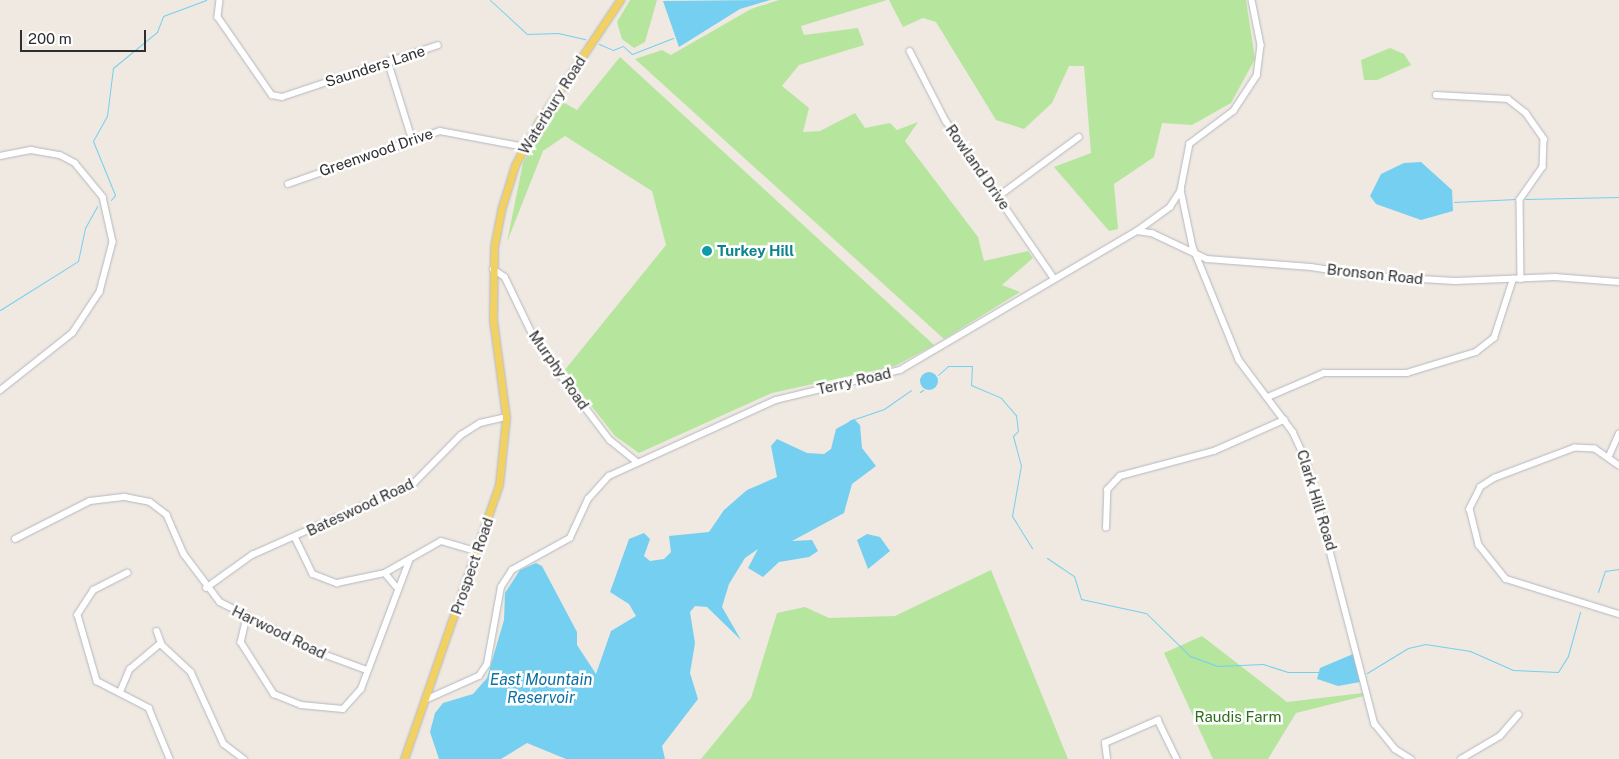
<!DOCTYPE html>
<style>
body{margin:0}
#map{position:relative;width:1619px;height:759px;overflow:hidden;background:#efe9e1;font-family:"Public Sans",sans-serif}
div>[style]{position:absolute}
[style*='--x']{left:calc(var(--x)*1px);top:calc(var(--y)*1px);width:calc(var(--w)*1px);rotate:calc(var(--a)*1deg)}
.green>*{inset:0;background:#b6e59e}
.water>*{inset:0;background:#75cff0}
.round{border-radius:50%}
.stream>*{height:1px;margin:-0.5px;padding:0 0.5px;transform-origin:0.5px;border-radius:0.5px;background:#75cff0}
.roads{filter:drop-shadow(0 0 1px #b4b7c1) drop-shadow(0 0 1px #b4b7c1)}
.minor>*{height:5.5px;margin:-2.75px;padding:0 2.75px;transform-origin:2.75px;border-radius:2.75px;background:#fff}
.major>*{height:7px;margin:-3.5px;padding:0 3.5px;transform-origin:3.5px;border-radius:3.5px;background:#f2d163}
.dots>*{width:14px;height:14px;translate:-50% -50%;box-sizing:border-box;border:2px solid #fff;border-radius:50%}
span{translate:-50% -50%;white-space:nowrap;text-align:center;line-height:1.15;-webkit-text-stroke:5px #fff;paint-order:stroke}
.street-label{font-size:15px;color:#2e2e2e}
.culture-label{font-size:15px;color:#0d838f;font-weight:700}
.left{translate:0 -50%;text-align:left}
.park-label{font-size:15px;color:#2c6e1b}
.water-label{font-size:16px;color:#0d6fa3;font-style:italic}
.scale{position:absolute;left:20px;top:30px;width:126px;height:22px;box-sizing:border-box;border:2px solid #2e2e2e;border-top:0;padding-left:6px;font-size:15px;line-height:18px;white-space:nowrap;color:#2e2e2e;-webkit-text-stroke:4px #fff;paint-order:stroke}
</style>
<div id="map">
<div class="green">
<div style="clip-path:polygon(630px 0,657px 0,645px 42px,634px 48px,622px 39px,617px 22px)"></div>
<div style="clip-path:polygon(779px 0,887px 0,801px 26px,804px 35px,858px 28px,864px 45px,799px 65px,782px 86px,809px 108px,803px 132px,820px 131px,855px 113px,865px 128px,890px 123px,897px 130px,918px 122px,905px 141px,978px 237px,984px 261px,1028px 251px,1033px 258px,1002px 285px,1020px 292px,944px 339px,635px 59px,662px 50px,671px 55px,751px 9px)"></div>
<div style="clip-path:polygon(889px 0,1246px 0,1255px 59px,1231px 103px,1192px 125px,1162px 123px,1154px 157px,1114px 184px,1118px 229px,1109px 231px,1054px 167px,1091px 153px,1084px 66px,1069px 66px,1052px 103px,1024px 129px,996px 120px,936px 22px,923px 18px,903px 27px)"></div>
<div style="clip-path:polygon(1390px 48px,1404px 54px,1411px 65px,1377px 80px,1364px 80px,1361px 60px)"></div>
<div style="clip-path:polygon(620px 57px,934px 345px,895px 366px,772px 393px,639px 453px,615px 436px,564px 371px,666px 245px,652px 191px,565px 136px,543px 151px,507px 242px,523px 163px,548px 116px,559px 100px,577px 110px)"></div>
<div style="clip-path:polygon(991px 570px,1068px 759px,701px 759px,751px 698px,777px 613px,805px 607px,829px 618px,895px 616px)"></div>
<div style="clip-path:polygon(1202px 636px,1287px 702px,1363px 693px,1364px 696px,1296px 713px,1268px 759px,1213px 759px,1164px 653px)"></div>
</div>
<div class="water">
<div style="clip-path:polygon(770px 0,740px 9px,679px 47px,663px 1px)"></div>
<div style="clip-path:polygon(1421px 162px,1452px 190px,1453px 211px,1421px 220px,1376px 204px,1370px 196px,1381px 174px,1404px 163px)"></div>
<div class="round" style="left:920px;top:372px;width:18px;height:18px"></div>
<div style="clip-path:polygon(854px 419px,860px 425px,862px 448px,876px 466px,852px 484px,844px 513px,792px 541px,812px 540px,818px 551px,809px 557px,779px 562px,763px 577px,748px 568px,758px 549px,745px 558px,729px 584px,722px 607px,741px 640px,707px 607px,695px 606px,690px 612px,695px 643px,690px 673px,698px 699px,662px 746px,665px 759px,566px 759px,527px 743px,501px 759px,439px 759px,430px 732px,435px 713px,443px 703px,473px 694px,487px 678px,504px 620px,505px 593px,520px 570px,536px 563px,542px 566px,577px 632px,577px 645px,596px 674px,611px 631px,636px 616px,629px 604px,610px 592px,629px 539px,644px 533px,650px 539px,644px 556px,650px 561px,664px 559px,671px 552px,669px 536px,709px 532px,724px 510px,747px 490px,777px 477px,771px 446px,777px 439px,807px 453px,824px 454px,831px 449px,836px 429px)"></div>
<div style="clip-path:polygon(867px 534px,880px 537px,890px 551px,868px 569px,857px 540px)"></div>
<div style="clip-path:polygon(1353px 654px,1360px 682px,1338px 686px,1317px 679px,1320px 668px)"></div>
</div>
<div class="stream">
<div style="--x:490;--y:0;--w:50;--a:42.6"></div>
<div style="--x:527;--y:34;--w:31;--a:-2"></div>
<div style="--x:558;--y:33;--w:28;--a:13"></div>
<div style="--x:599;--y:44;--w:15;--a:23"></div>
<div style="--x:613;--y:50;--w:11;--a:-22"></div>
<div style="--x:623;--y:46;--w:12;--a:42"></div>
<div style="--x:632;--y:54;--w:44;--a:-21.3"></div>
<div style="--x:1525;--y:199;--w:94;--a:-1.2"></div>
<div style="--x:111;--y:200;--w:6;--a:-51"></div>
<div style="--x:115;--y:195;--w:58;--a:-112.2"></div>
<div style="--x:93;--y:141;--w:29;--a:-61"></div>
<div style="--x:107;--y:116;--w:48;--a:-82.9"></div>
<div style="--x:113;--y:68;--w:57;--a:-39.3"></div>
<div style="--x:157;--y:32;--w:17;--a:-69"></div>
<div style="--x:163;--y:16;--w:46;--a:-20.4"></div>
<div style="--x:1454;--y:202;--w:62;--a:-2.8"></div>
<div style="--x:0;--y:310;--w:92;--a:-32.1"></div>
<div style="--x:78;--y:261;--w:34;--a:-78"></div>
<div style="--x:85;--y:228;--w:25;--a:-61"></div>
<div style="--x:938;--y:375;--w:13;--a:-42"></div>
<div style="--x:948;--y:366;--w:24;--a:0"></div>
<div style="--x:972;--y:366;--w:19;--a:93"></div>
<div style="--x:971;--y:385;--w:33;--a:23"></div>
<div style="--x:1001;--y:398;--w:23;--a:49"></div>
<div style="--x:1016;--y:415;--w:16;--a:83"></div>
<div style="--x:1018;--y:431;--w:7;--a:135"></div>
<div style="--x:1013;--y:436;--w:30;--a:75"></div>
<div style="--x:1021;--y:465;--w:52;--a:100"></div>
<div style="--x:1012;--y:516;--w:38;--a:58"></div>
<div style="--x:920;--y:392;--w:4;--a:-34"></div>
<div style="--x:849;--y:421;--w:37;--a:-19"></div>
<div style="--x:884;--y:409;--w:33;--a:-35"></div>
<div style="--x:1047;--y:558;--w:32;--a:34"></div>
<div style="--x:1074;--y:576;--w:24;--a:73"></div>
<div style="--x:1081;--y:599;--w:66;--a:12.2"></div>
<div style="--x:1146;--y:613;--w:62;--a:44.3"></div>
<div style="--x:1190;--y:656;--w:30;--a:20"></div>
<div style="--x:1218;--y:666;--w:45;--a:-2.5"></div>
<div style="--x:1263;--y:664;--w:26;--a:18"></div>
<div style="--x:1288;--y:672;--w:32;--a:0"></div>
<div style="--x:1598;--y:592;--w:22;--a:-72"></div>
<div style="--x:1605;--y:571;--w:14;--a:-8"></div>
<div style="--x:1367;--y:673;--w:48;--a:-31.4"></div>
<div style="--x:1408;--y:648;--w:17;--a:-13"></div>
<div style="--x:1425;--y:644;--w:46;--a:8.8"></div>
<div style="--x:1470;--y:651;--w:47;--a:23.8"></div>
<div style="--x:1513;--y:670;--w:45;--a:2.5"></div>
<div style="--x:1558;--y:672;--w:19;--a:-58"></div>
<div style="--x:1568;--y:656;--w:46;--a:-74.7"></div>
</div>
<div class="roads">
<div class="minor">
<div style="--x:220;--y:0;--w:17;--a:97"></div>
<div style="--x:218;--y:17;--w:95;--a:55.3"></div>
<div style="--x:272;--y:95;--w:10;--a:11"></div>
<div style="--x:282;--y:97;--w:164;--a:-18.4"></div>
<div style="--x:1252;--y:0;--w:46;--a:78.7"></div>
<div style="--x:1261;--y:45;--w:31;--a:97"></div>
<div style="--x:1257;--y:76;--w:42;--a:123.3"></div>
<div style="--x:1234;--y:111;--w:55;--a:143.1"></div>
<div style="--x:1190;--y:144;--w:47;--a:101.1"></div>
<div style="--x:1181;--y:190;--w:58;--a:78.1"></div>
<div style="--x:1193;--y:247;--w:122;--a:67.8"></div>
<div style="--x:1239;--y:360;--w:90;--a:53.1"></div>
<div style="--x:1293;--y:432;--w:33;--a:65"></div>
<div style="--x:1307;--y:462;--w:271;--a:75.5"></div>
<div style="--x:1375;--y:724;--w:32;--a:51"></div>
<div style="--x:1395;--y:749;--w:19;--a:32"></div>
<div style="--x:910;--y:51;--w:79;--a:62.8"></div>
<div style="--x:946;--y:121;--w:191;--a:55.5"></div>
<div style="--x:388;--y:61;--w:81;--a:72.7"></div>
<div style="--x:1436;--y:95;--w:72;--a:3.2"></div>
<div style="--x:1508;--y:99;--w:23;--a:38"></div>
<div style="--x:1526;--y:113;--w:32;--a:55"></div>
<div style="--x:1544;--y:139;--w:28;--a:92"></div>
<div style="--x:1543;--y:167;--w:40;--a:124.9"></div>
<div style="--x:1520;--y:200;--w:79;--a:89.3"></div>
<div style="--x:0;--y:156;--w:32;--a:-11"></div>
<div style="--x:31;--y:150;--w:29;--a:10"></div>
<div style="--x:60;--y:155;--w:17;--a:28"></div>
<div style="--x:75;--y:163;--w:44;--a:50.5"></div>
<div style="--x:103;--y:197;--w:46;--a:77.5"></div>
<div style="--x:113;--y:242;--w:52;--a:104.6"></div>
<div style="--x:100;--y:292;--w:49;--a:123.4"></div>
<div style="--x:73;--y:333;--w:93;--a:141.5"></div>
<div style="--x:288;--y:184;--w:161;--a:-19.2"></div>
<div style="--x:440;--y:131;--w:86;--a:10.7"></div>
<div style="--x:999;--y:196;--w:99;--a:-36.4"></div>
<div style="--x:1137;--y:231;--w:15;--a:8"></div>
<div style="--x:1152;--y:233;--w:61;--a:25.3"></div>
<div style="--x:1207;--y:259;--w:104;--a:4.4"></div>
<div style="--x:1311;--y:267;--w:60;--a:8.7"></div>
<div style="--x:1370;--y:276;--w:85;--a:3.4"></div>
<div style="--x:1455;--y:281;--w:100;--a:-2.3"></div>
<div style="--x:1555;--y:277;--w:64;--a:4.5"></div>
<div style="--x:493;--y:269;--w:14;--a:34"></div>
<div style="--x:505;--y:277;--w:62;--a:64.3"></div>
<div style="--x:532;--y:333;--w:45;--a:56"></div>
<div style="--x:557;--y:370;--w:88;--a:52.9"></div>
<div style="--x:610;--y:440;--w:35;--a:39"></div>
<div style="--x:1268;--y:397;--w:61;--a:-23.2"></div>
<div style="--x:1324;--y:373;--w:83;--a:0"></div>
<div style="--x:1407;--y:373;--w:72;--a:-16.9"></div>
<div style="--x:1476;--y:352;--w:23;--a:-38"></div>
<div style="--x:1494;--y:338;--w:62;--a:-72.1"></div>
<div style="--x:1609;--y:456;--w:24;--a:-66"></div>
<div style="--x:1619;--y:466;--w:29;--a:-145"></div>
<div style="--x:1595;--y:449;--w:20;--a:-177"></div>
<div style="--x:1575;--y:448;--w:85;--a:159.4"></div>
<div style="--x:1495;--y:478;--w:17;--a:147"></div>
<div style="--x:1481;--y:487;--w:25;--a:117"></div>
<div style="--x:1470;--y:509;--w:37;--a:76"></div>
<div style="--x:1479;--y:545;--w:43;--a:51.5"></div>
<div style="--x:1506;--y:579;--w:118;--a:17.2"></div>
<div style="--x:1106;--y:528;--w:38;--a:-88"></div>
<div style="--x:1107;--y:490;--w:19;--a:-47"></div>
<div style="--x:1120;--y:476;--w:97;--a:-14.9"></div>
<div style="--x:1214;--y:451;--w:77;--a:-23.9"></div>
<div style="--x:295;--y:537;--w:41;--a:64.1"></div>
<div style="--x:313;--y:574;--w:26;--a:21"></div>
<div style="--x:337;--y:583;--w:49;--a:-11.8"></div>
<div style="--x:385;--y:573;--w:64;--a:-29.7"></div>
<div style="--x:441;--y:541;--w:37;--a:16"></div>
<div style="--x:15;--y:539;--w:84;--a:-26.9"></div>
<div style="--x:90;--y:501;--w:35;--a:-7"></div>
<div style="--x:125;--y:497;--w:25;--a:11"></div>
<div style="--x:150;--y:502;--w:21;--a:37"></div>
<div style="--x:167;--y:515;--w:43;--a:66.4"></div>
<div style="--x:184;--y:554;--w:60;--a:53.1"></div>
<div style="--x:220;--y:602;--w:110;--a:27"></div>
<div style="--x:318;--y:652;--w:52;--a:20.2"></div>
<div style="--x:128;--y:573;--w:38;--a:153"></div>
<div style="--x:94;--y:590;--w:30;--a:123"></div>
<div style="--x:78;--y:615;--w:69;--a:73.9"></div>
<div style="--x:97;--y:681;--w:59;--a:27.4"></div>
<div style="--x:149;--y:708;--w:55;--a:67.6"></div>
<div style="--x:385;--y:573;--w:17;--a:50"></div>
<div style="--x:206;--y:588;--w:57;--a:-35.7"></div>
<div style="--x:252;--y:555;--w:177;--a:-24"></div>
<div style="--x:414;--y:483;--w:67;--a:-45.6"></div>
<div style="--x:461;--y:435;--w:22;--a:-32"></div>
<div style="--x:480;--y:423;--w:27;--a:-13"></div>
<div style="--x:247;--y:617;--w:26;--a:103"></div>
<div style="--x:241;--y:642;--w:62;--a:57.6"></div>
<div style="--x:274;--y:694;--w:29;--a:22"></div>
<div style="--x:301;--y:705;--w:42;--a:5.4"></div>
<div style="--x:343;--y:709;--w:27;--a:-48"></div>
<div style="--x:361;--y:689;--w:137;--a:-69.4"></div>
<div style="--x:157;--y:631;--w:15;--a:70"></div>
<div style="--x:162;--y:645;--w:40;--a:43"></div>
<div style="--x:191;--y:672;--w:79;--a:65.4"></div>
<div style="--x:224;--y:744;--w:25;--a:37"></div>
<div style="--x:120;--y:692;--w:25;--a:-67"></div>
<div style="--x:130;--y:669;--w:40;--a:-40"></div>
<div style="--x:425;--y:700;--w:59;--a:-24"></div>
<div style="--x:479;--y:676;--w:14;--a:-56"></div>
<div style="--x:487;--y:664;--w:78;--a:-79.7"></div>
<div style="--x:501;--y:587;--w:20;--a:-57"></div>
<div style="--x:512;--y:570;--w:66;--a:-28.9"></div>
<div style="--x:570;--y:538;--w:43;--a:-65.2"></div>
<div style="--x:588;--y:499;--w:31;--a:-48"></div>
<div style="--x:609;--y:476;--w:183;--a:-24.5"></div>
<div style="--x:776;--y:400;--w:128;--a:-13.6"></div>
<div style="--x:900;--y:370;--w:275;--a:-30.4"></div>
<div style="--x:1137;--y:231;--w:41;--a:-36"></div>
<div style="--x:1170;--y:207;--w:20;--a:-57"></div>
<div style="--x:1107;--y:759;--w:16;--a:-97"></div>
<div style="--x:1105;--y:743;--w:58;--a:-23.5"></div>
<div style="--x:1158;--y:720;--w:43;--a:64"></div>
<div style="--x:1461;--y:759;--w:45;--a:-30.5"></div>
<div style="--x:1500;--y:736;--w:28;--a:-49"></div>
</div>
<div class="major">
<div style="--x:404;--y:759;--w:290;--a:-70.9"></div>
<div style="--x:499;--y:485;--w:68;--a:-84.1"></div>
<div style="--x:506;--y:417;--w:98;--a:-97.6"></div>
<div style="--x:493;--y:320;--w:73;--a:-89.2"></div>
<div style="--x:494;--y:247;--w:38;--a:-79"></div>
<div style="--x:501;--y:210;--w:47;--a:-72.7"></div>
<div style="--x:515;--y:165;--w:50;--a:-61.4"></div>
<div style="--x:539;--y:121;--w:146;--a:-56.2"></div>
</div>
</div>
<div class="dots">
<div style="left:707px;top:251px;background:#0f9aa8"></div>
</div>
<div class="street-label">
<span style="left:375px;top:66px;rotate:-18deg">Saunders Lane</span>
<span style="left:552px;top:105px;rotate:-58deg">Waterbury Road</span>
<span style="left:376px;top:152px;rotate:-19deg">Greenwood Drive</span>
<span style="left:978px;top:167px;rotate:55deg">Rowland Drive</span>
<span style="left:1375px;top:274px;rotate:6deg">Bronson Road</span>
<span style="left:559px;top:370px;rotate:55deg">Murphy Road</span>
<span style="left:854px;top:381px;rotate:-13deg">Terry Road</span>
<span style="left:1317px;top:500px;rotate:73deg">Clark Hill Road</span>
<span style="left:360px;top:507px;rotate:-25deg">Bateswood Road</span>
<span style="left:472px;top:566px;rotate:-71deg">Prospect Road</span>
<span style="left:279px;top:632px;rotate:26deg">Harwood Road</span>
</div>
<div class="culture-label">
<span class="left" style="left:717px;top:251px">Turkey Hill</span>
</div>
<div class="park-label">
<span style="left:1238px;top:717px">Raudis Farm</span>
</div>
<div class="water-label">
<span style="left:541px;top:689px">East Mountain<br>Reservoir</span>
</div>
<div class="scale">200 m</div>
</div>
